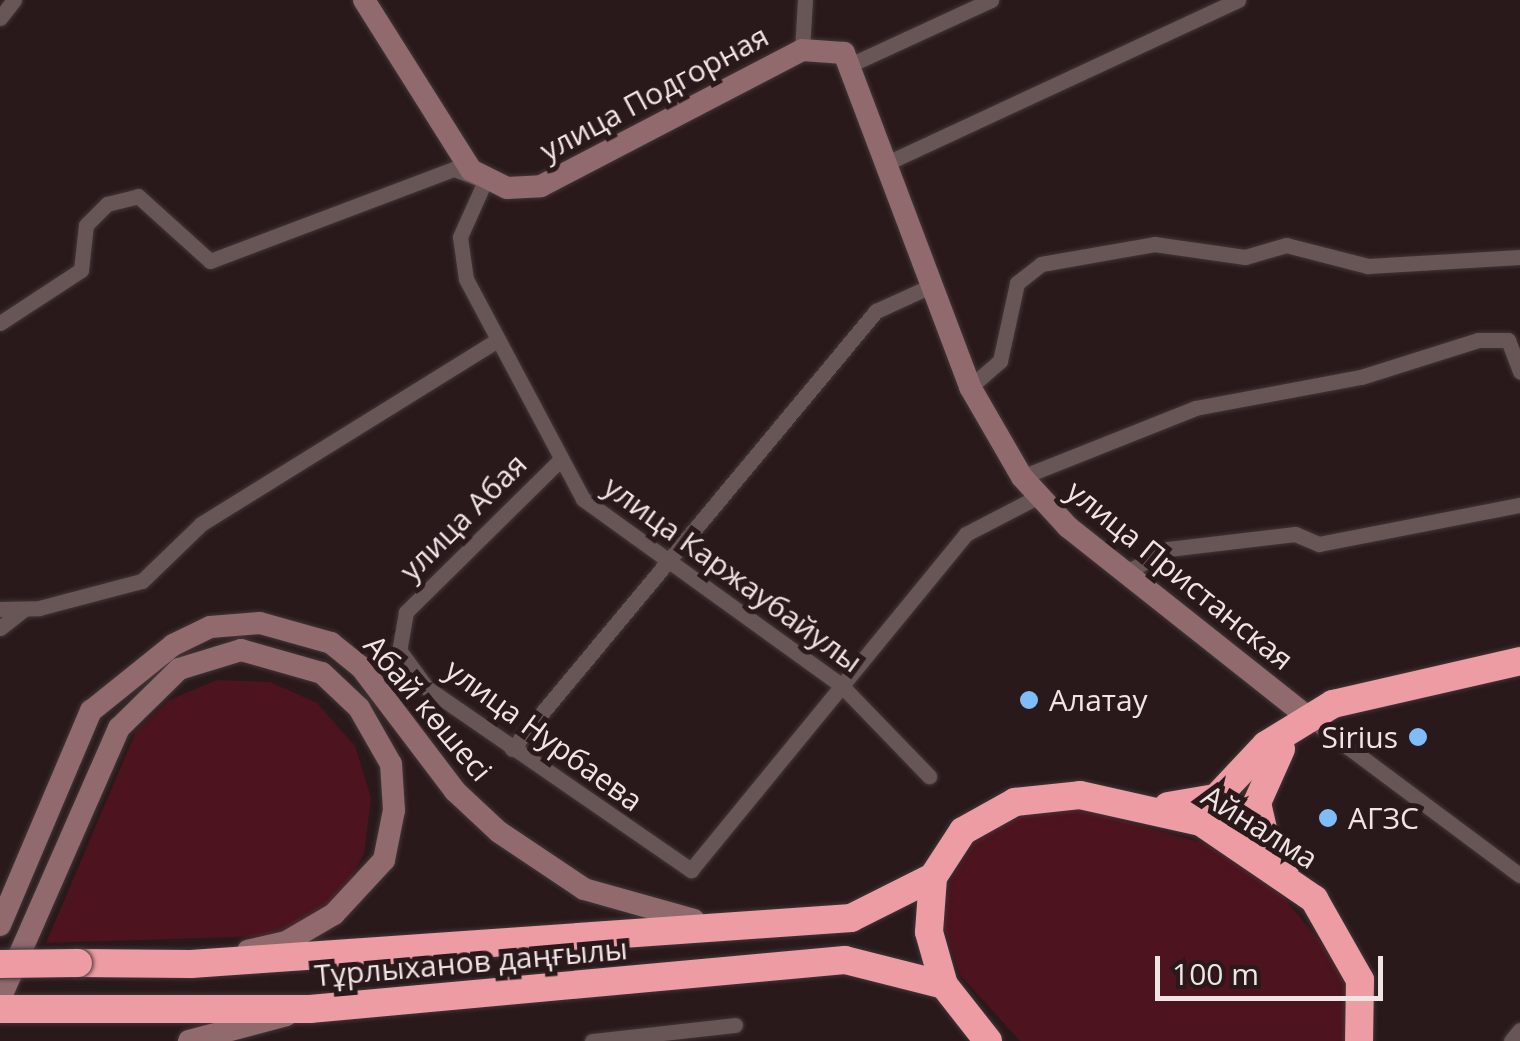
<!DOCTYPE html>
<meta charset="utf-8">
<style>
body{margin:0}
#map{position:relative;width:1520px;height:1041px;overflow:hidden;background:#29191b;font-family:"Open Sans",sans-serif}
div>[style]{position:absolute}
[style*='--x']{left:calc(var(--x)*1px);top:calc(var(--y)*1px);width:calc(var(--w)*1px);rotate:calc(var(--a)*1deg)}
.green>*{inset:0;background:#4d131e}
.roads{filter:drop-shadow(0 0 2px #423637) drop-shadow(0 0 2px #423637)}
.street>*{height:15px;margin:-7.5px;padding:0 7.5px;transform-origin:7.5px;border-radius:7.5px;background:#685556}
.secondary>*{height:22px;margin:-11px;padding:0 11px;transform-origin:11px;border-radius:11px;background:#906a6d}
.highway>*{height:28px;margin:-14px;padding:0 14px;transform-origin:14px;border-radius:14px;background:#ec9ca2}
.bridges{filter:drop-shadow(0 0 2px #423637) drop-shadow(0 0 2px #423637)}
.highway-bridge>*{height:28px;margin:-14px;padding:0 14px;transform-origin:14px;border-radius:14px;background:#ec9ca2}
.dots>*{width:28px;height:28px;translate:-50% -50%;box-sizing:border-box;border:5px solid #29191b;border-radius:50%}
span{translate:-50% -50%;white-space:nowrap;text-align:center;line-height:1.15;-webkit-text-stroke:10px #29191b;paint-order:stroke}
.street-label{font-size:30px;color:#f0e4e5}
.poi-label{font-size:30px;color:#f0e4e5}
.left{translate:0 -50%;text-align:left}
.right{translate:-100% -50%;text-align:right}
.scale{position:absolute;left:1155px;top:956px;width:228px;height:45px;box-sizing:border-box;border:5px solid #f0e4e5;border-top:0;padding-left:12px;font-size:30px;line-height:35px;white-space:nowrap;color:#f0e4e5;-webkit-text-stroke:8px #29191b;paint-order:stroke}
</style>
<div id="map">
<div class="green">
<div style="clip-path:polygon(217px 680px,270px 682px,317px 703px,355px 746px,371px 798px,364px 854px,346px 888px,310px 921px,265px 936px,46px 943px,136px 731px,169px 700px)"></div>
<div style="clip-path:polygon(1073px 807px,1210px 845px,1282px 895px,1339px 965px,1351px 1001px,1346px 1041px,1020px 1041px,960px 975px,944px 925px,949px 884px,974px 843px,1016px 815px)"></div>
</div>
<div class="roads">
<div class="street">
<div style="--x:0;--y:18;--w:23;--a:-52"></div>
<div style="--x:802;--y:50;--w:50;--a:-86.6"></div>
<div style="--x:854;--y:63;--w:151;--a:-24.7"></div>
<div style="--x:889;--y:162;--w:385;--a:-24.9"></div>
<div style="--x:0;--y:323;--w:97;--a:-33.2"></div>
<div style="--x:81;--y:270;--w:45;--a:-83.7"></div>
<div style="--x:86;--y:225;--w:30;--a:-45"></div>
<div style="--x:107;--y:204;--w:32;--a:-14"></div>
<div style="--x:138;--y:196;--w:97;--a:42.1"></div>
<div style="--x:210;--y:261;--w:261;--a:-20.7"></div>
<div style="--x:454;--y:169;--w:33;--a:21"></div>
<div style="--x:485;--y:181;--w:61;--a:114.1"></div>
<div style="--x:460;--y:237;--w:42;--a:81.9"></div>
<div style="--x:466;--y:279;--w:249;--a:62"></div>
<div style="--x:583;--y:499;--w:318;--a:35.8"></div>
<div style="--x:841;--y:685;--w:127;--a:46"></div>
<div style="--x:970;--y:387;--w:40;--a:-41"></div>
<div style="--x:1000;--y:361;--w:80;--a:-77.7"></div>
<div style="--x:1017;--y:283;--w:31;--a:-38"></div>
<div style="--x:1041;--y:264;--w:115;--a:-10"></div>
<div style="--x:1154;--y:244;--w:92;--a:8.1"></div>
<div style="--x:1245;--y:257;--w:43;--a:-16.3"></div>
<div style="--x:1286;--y:245;--w:85;--a:14.4"></div>
<div style="--x:1368;--y:266;--w:152;--a:-3.4"></div>
<div style="--x:558;--y:462;--w:214;--a:135.4"></div>
<div style="--x:406;--y:612;--w:39;--a:100"></div>
<div style="--x:399;--y:650;--w:47;--a:53.6"></div>
<div style="--x:427;--y:688;--w:321;--a:34.6"></div>
<div style="--x:691;--y:870;--w:434;--a:-50.7"></div>
<div style="--x:966;--y:534;--w:80;--a:-27.5"></div>
<div style="--x:1022;--y:477;--w:186;--a:-21.7"></div>
<div style="--x:1195;--y:408;--w:169;--a:-10.6"></div>
<div style="--x:1361;--y:377;--w:123;--a:-17.5"></div>
<div style="--x:1478;--y:340;--w:30;--a:0"></div>
<div style="--x:1508;--y:340;--w:34;--a:69"></div>
<div style="--x:1125;--y:573;--w:49;--a:-29.2"></div>
<div style="--x:1168;--y:549;--w:128;--a:-6.7"></div>
<div style="--x:1295;--y:534;--w:26;--a:23"></div>
<div style="--x:1319;--y:544;--w:205;--a:-11"></div>
<div style="--x:0;--y:609;--w:39;--a:-1"></div>
<div style="--x:39;--y:608;--w:106;--a:-14.7"></div>
<div style="--x:142;--y:581;--w:82;--a:-44"></div>
<div style="--x:201;--y:524;--w:345;--a:-31.8"></div>
<div style="--x:0;--y:628;--w:29;--a:-38"></div>
<div style="--x:1309;--y:718;--w:263;--a:36.7"></div>
<div style="--x:512;--y:749;--w:570;--a:-50.27"></div>
<div style="--x:876;--y:311;--w:63;--a:-24.5"></div>
<div style="--x:592;--y:1041;--w:144;--a:-6.4"></div>
<div style="--x:1511;--y:1041;--w:14;--a:-51"></div>
</div>
<div class="secondary">
<div style="--x:364;--y:0;--w:201;--a:57.8"></div>
<div style="--x:471;--y:170;--w:40;--a:26.6"></div>
<div style="--x:507;--y:188;--w:34;--a:-3"></div>
<div style="--x:541;--y:186;--w:294;--a:-27.5"></div>
<div style="--x:802;--y:50;--w:42;--a:4.1"></div>
<div style="--x:844;--y:53;--w:357;--a:69.3"></div>
<div style="--x:970;--y:387;--w:104;--a:60"></div>
<div style="--x:1022;--y:477;--w:68;--a:47.4"></div>
<div style="--x:1068;--y:527;--w:308;--a:38.4"></div>
<div style="--x:0;--y:925;--w:233;--a:-67"></div>
<div style="--x:91;--y:711;--w:105;--a:-38.8"></div>
<div style="--x:173;--y:645;--w:41;--a:-25.9"></div>
<div style="--x:210;--y:627;--w:50;--a:-4.6"></div>
<div style="--x:260;--y:623;--w:74;--a:15.7"></div>
<div style="--x:331;--y:643;--w:38;--a:39"></div>
<div style="--x:361;--y:667;--w:156;--a:52.8"></div>
<div style="--x:455;--y:791;--w:60;--a:43"></div>
<div style="--x:499;--y:832;--w:102;--a:33.8"></div>
<div style="--x:584;--y:889;--w:114;--a:15.7"></div>
<div style="--x:0;--y:999;--w:296;--a:-66.3"></div>
<div style="--x:119;--y:728;--w:84;--a:-44.5"></div>
<div style="--x:179;--y:669;--w:65;--a:-17"></div>
<div style="--x:241;--y:650;--w:84;--a:15.9"></div>
<div style="--x:322;--y:673;--w:51;--a:43.4"></div>
<div style="--x:359;--y:708;--w:64;--a:60.3"></div>
<div style="--x:391;--y:764;--w:46;--a:86.3"></div>
<div style="--x:394;--y:810;--w:51;--a:101.3"></div>
<div style="--x:384;--y:860;--w:74;--a:132.8"></div>
<div style="--x:334;--y:914;--w:56;--a:149.7"></div>
<div style="--x:286;--y:942;--w:39;--a:167"></div>
<div style="--x:189;--y:1041;--w:101;--a:-14.9"></div>
</div>
<div class="highway">
<div style="--x:1281;--y:749;--w:59;--a:114"></div>
<div style="--x:1257;--y:803;--w:37;--a:77"></div>
<div style="--x:1265;--y:839;--w:34;--a:54"></div>
<div style="--x:1168;--y:806;--w:49;--a:-9.5"></div>
<div style="--x:1216;--y:798;--w:73;--a:-46.7"></div>
<div style="--x:1266;--y:745;--w:79;--a:-31.5"></div>
<div style="--x:1333;--y:704;--w:192;--a:-12.9"></div>
<div style="--x:78;--y:963;--w:113;--a:0.5"></div>
<div style="--x:191;--y:964;--w:662;--a:-3.99"></div>
<div style="--x:851;--y:918;--w:92;--a:-26.6"></div>
<div style="--x:0;--y:1009;--w:310;--a:0"></div>
<div style="--x:310;--y:1009;--w:537;--a:-5.23"></div>
<div style="--x:845;--y:960;--w:102;--a:14.2"></div>
<div style="--x:988;--y:1041;--w:71;--a:-128.2"></div>
<div style="--x:944;--y:985;--w:55;--a:-105.8"></div>
<div style="--x:929;--y:932;--w:55;--a:-85.8"></div>
<div style="--x:933;--y:877;--w:55;--a:-56.9"></div>
<div style="--x:963;--y:831;--w:60;--a:-29.1"></div>
<div style="--x:1015;--y:802;--w:65;--a:-6.1"></div>
<div style="--x:1080;--y:795;--w:124;--a:12.6"></div>
<div style="--x:1201;--y:822;--w:137;--a:34.3"></div>
<div style="--x:1314;--y:899;--w:93;--a:60.4"></div>
<div style="--x:1360;--y:980;--w:61;--a:90.9"></div>
</div>
</div>
<div class="bridges">
<div class="highway-bridge">
<div style="--x:0;--y:964;--w:78;--a:-0.7"></div>
</div>
</div>
<div class="dots">
<div style="left:1029px;top:700px;background:#7fbdfa"></div>
<div style="left:1418px;top:737px;background:#7fbdfa"></div>
<div style="left:1328px;top:818px;background:#7fbdfa"></div>
</div>
<div class="street-label">
<span style="left:654px;top:93px;rotate:-28deg">улица Подгорная</span>
<span style="left:463px;top:517px;rotate:-45deg">улица Абая</span>
<span style="left:733px;top:574px;rotate:36deg">улица Каржаубайулы</span>
<span style="left:1180px;top:575px;rotate:39deg">улица Пристанская</span>
<span style="left:428px;top:708px;rotate:50deg">Абай көшесі</span>
<span style="left:544px;top:735px;rotate:36deg">улица Нурбаева</span>
<span style="left:1260px;top:827px;rotate:32deg">Айналма</span>
<span style="left:471px;top:962px;rotate:-5deg">Тұрлыханов даңғылы</span>
</div>
<div class="poi-label">
<span class="left" style="left:1049px;top:700px">Алатау</span>
<span class="right" style="left:1398px;top:737px">Sirius</span>
<span class="left" style="left:1348px;top:818px">АГЗС</span>
</div>
<div class="scale">100 m</div>
</div>
